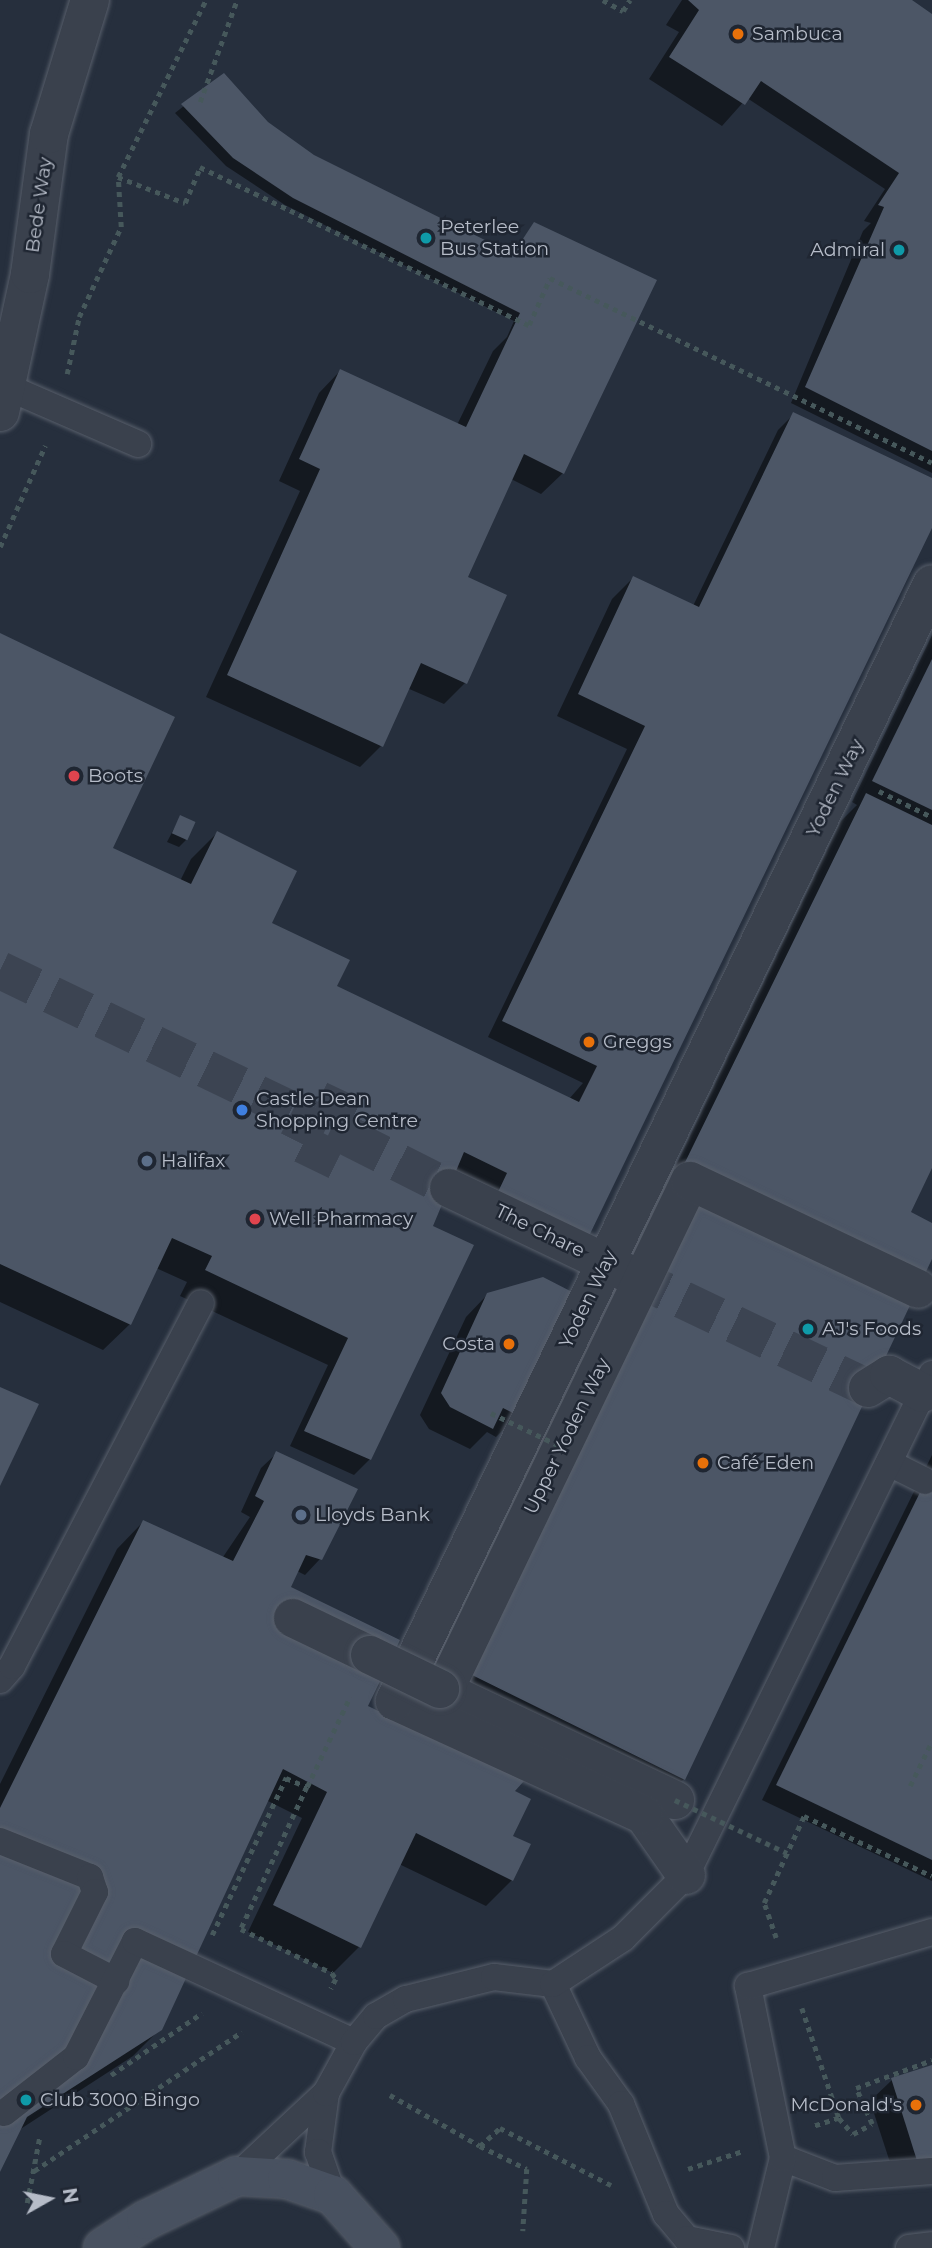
<!DOCTYPE html>
<meta charset="utf-8">
<style>
body{margin:0}
#map{position:relative;width:932px;height:2248px;overflow:hidden;background:#262f3d;font-family:Montserrat,sans-serif}
div>[style]{position:absolute}
[style*='--x']{left:calc(var(--x)*1px);top:calc(var(--y)*1px);width:calc(var(--w)*1px);rotate:calc(var(--a)*1deg)}
.shadow>*{inset:0;background:#0007}
.building>*{inset:0;background:#4c5666;transform-origin:0 0}
.street-tunnel>*{height:38px;margin-top:-19px;transform-origin:0;background:repeating-linear-gradient(90deg,#3c4452 0 38px,transparent 0 57px)}
.path>*{height:4.5px;margin-top:-2.25px;transform-origin:0;background:repeating-linear-gradient(90deg,#46585b 0 5px,transparent 0 10px)}
.roads{filter:drop-shadow(0 0 2px #585f6b) drop-shadow(0 0 2px #585f6b)}
.lane>*{height:26px;margin:-13px;padding:0 13px;transform-origin:13px;border-radius:13px;background:#3a414d}
.street>*{height:38px;margin:-19px;padding:0 19px;transform-origin:19px;border-radius:19px;background:#3a414d}
.secondary>*{height:38px;margin:-19px;padding:0 19px;transform-origin:19px;border-radius:19px;background:#485160}
.path-bridge>*{height:4.5px;margin-top:-2.25px;transform-origin:0;background:repeating-linear-gradient(90deg,#46585b 0 5px,transparent 0 10px)}
.bridges{filter:drop-shadow(0 0 2px #585f6b) drop-shadow(0 0 2px #585f6b)}
.street-bridge>*{height:38px;margin:-19px;padding:0 19px;transform-origin:19px;border-radius:19px;background:#3a414d}
.dots>*{width:19px;height:19px;translate:-50% -50%;box-sizing:border-box;border:4px solid #1f2632;border-radius:50%}
span{translate:-50% -50%;white-space:nowrap;text-align:center;line-height:1.15;-webkit-text-stroke:5px #1f2632;paint-order:stroke}
.poi-label{font-size:19px;color:#b6bcc8}
.left{translate:0 -50%;text-align:left}
.right{translate:-100% -50%;text-align:right}
.street-label{font-size:19px;color:#b6bcc8}
.north{position:absolute;left:14px;top:2164px;width:70px;height:70px;-webkit-text-stroke:5px #1f2632;paint-order:stroke;rotate:81deg;font-size:19px;font-weight:700;line-height:28px;text-align:center;color:#b6bcc8}
.north::after{content:'';display:block;margin:auto;width:24px;height:32px;background:#b6bcc8;clip-path:polygon(50% 0,100% 100%,50% 72%,0 100%)}
</style>
<div id="map">
<div class="shadow">
<div style="clip-path:polygon(682px 0,910px 0,932px 15px,932px 473px,791px 403px,863px 231px,871px 223px,864px 221px,885px 189px,747px 98px,722px 126px,649px 79px,679px 32px,666px 25px)"></div>
<div style="clip-path:polygon(223px 75px,267px 123px,313px 156px,511px 256px,534px 224px,563px 473px,541px 494px,511px 479px,466px 578px,465px 683px,444px 704px,407px 688px,381px 746px,360px 767px,206px 697px,300px 491px,279px 481px,319px 393px,340px 371px,457px 425px,493px 351px,507px 337px,514px 321px,285px 205px,226px 166px,175px 113px)"></div>
<div style="clip-path:polygon(794px 414px,932px 480px,932px 523px,533px 1207px,455px 1170px,425px 1236px,370px 1459px,354px 1475px,290px 1446px,328px 1365px,180px 1296px,187px 1282px,156px 1268px,130px 1324px,103px 1350px,0 1302px,0 635px,111px 849px,180px 881px,191px 859px,217px 833px,270px 923px,335px 987px,569px 1099px,583px 1083px,488px 1037px,627px 749px,557px 716px,612px 599px,633px 578px,693px 606px,778px 430px)"></div>
<div style="clip-path:polygon(932px 635px,932px 1164px,909px 1213px,932px 1224px,932px 1256px,684px 1779px,668px 1794px,458px 1691px,513px 1498px,605px 1309px,621px 1293px,616px 1290px,841px 821px,857px 805px,852px 802px)"></div>
<div style="clip-path:polygon(180px 817px,186px 840px,179px 847px,167px 842px)"></div>
<div style="clip-path:polygon(488px 1294px,518px 1415px,496px 1437px,487px 1432px,470px 1449px,429px 1429px,420px 1415px,466px 1317px)"></div>
<div style="clip-path:polygon(277px 1453px,320px 1559px,305px 1575px,297px 1571px,288px 1588px,366px 1707px,512px 1791px,512px 1880px,486px 1906px,399px 1864px,359px 1947px,333px 1973px,248px 1932px,302px 1818px,266px 1800px,160px 2029px,133px 2056px,19px 2130px,0 2168px,0 1784px,117px 1549px,143px 1522px,223px 1557px,250px 1517px,241px 1512px,261px 1468px)"></div>
<div style="clip-path:polygon(932px 1455px,932px 1881px,762px 1800px)"></div>
<div style="clip-path:polygon(932px 2067px,932px 2176px,898px 2187px,870px 2101px,892px 2080px)"></div>
</div>
<div class="building">
<div style="clip-path:polygon(688px 0,912px 0,932px 14px,932px 451px,805px 387px,884px 207px,878px 205px,899px 173px,761px 81px,745px 105px,669px 57px,699px 10px)"></div>
<div style="clip-path:polygon(224px 73px,268px 122px,314px 155px,513px 254px,534px 222px,657px 280px,564px 474px,524px 454px,468px 577px,507px 595px,467px 684px,421px 663px,383px 747px,227px 675px,320px 469px,299px 459px,340px 369px,466px 427px,520px 313px,293px 198px,233px 158px,181px 104px)"></div>
<div style="clip-path:polygon(793px 412px,932px 478px,932px 528px,589px 1236px,498px 1192px,507px 1173px,464px 1152px,433px 1226px,474px 1245px,371px 1460px,304px 1431px,348px 1338px,205px 1270px,212px 1256px,172px 1238px,131px 1325px,0 1264px,0 633px,175px 717px,113px 848px,191px 884px,217px 831px,297px 871px,272px 923px,350px 960px,337px 986px,579px 1102px,597px 1066px,502px 1021px,645px 726px,578px 694px,633px 576px,699px 607px)"></div>
<div style="clip-path:polygon(932px 659px,932px 810px,872px 781px)"></div>
<div style="clip-path:polygon(866px 793px,932px 825px,932px 1168px,911px 1212px,932px 1223px,932px 1259px,685px 1780px,472px 1675px,668px 1197px)"></div>
<div style="left:180px;top:815px;width:17px;height:20px;rotate:24deg"></div>
<div style="clip-path:polygon(543px 1277px,578px 1295px,519px 1416px,503px 1408px,493px 1429px,450px 1407px,441px 1393px,487px 1293px)"></div>
<div style="clip-path:polygon(0 1387px,39px 1404px,0 1486px)"></div>
<div style="clip-path:polygon(276px 1451px,358px 1489px,322px 1560px,306px 1555px,291px 1587px,400px 1640px,368px 1706px,524px 1781px,515px 1791px,531px 1799px,513px 1836px,531px 1844px,513px 1881px,416px 1833px,361px 1948px,273px 1905px,327px 1792px,283px 1769px,162px 2030px,27px 2117px,0 2172px,0 1808px,143px 1520px,233px 1561px,264px 1501px,255px 1496px)"></div>
<div style="clip-path:polygon(932px 1468px,932px 1860px,776px 1785px)"></div>
<div style="clip-path:polygon(932px 2065px,932px 2163px,919px 2167px,891px 2078px)"></div>
</div>
<div class="street-tunnel">
<div style="--x:0;--y:970;--w:344;--a:25.7"></div>
<div style="--x:319;--y:1100;--w:42;--a:25.3"></div>
<div style="--x:357;--y:1118;--w:47;--a:114.9"></div>
<div style="--x:337;--y:1161;--w:43;--a:-154"></div>
<div style="--x:298;--y:1142;--w:47;--a:-63.4"></div>
<div style="--x:348;--y:1137;--w:113;--a:26.8"></div>
<div style="--x:631;--y:1275;--w:263;--a:25.5"></div>
</div>
<div class="path">
<div style="--x:603;--y:0;--w:23;--a:29"></div>
<div style="--x:623;--y:11;--w:13;--a:-58"></div>
<div style="--x:200;--y:102;--w:109;--a:-70.1"></div>
<div style="--x:118;--y:177;--w:72;--a:21.2"></div>
<div style="--x:185;--y:203;--w:39;--a:-67"></div>
<div style="--x:200;--y:167;--w:365;--a:25.7"></div>
<div style="--x:529;--y:325;--w:51;--a:-65.9"></div>
<div style="--x:550;--y:278;--w:424;--a:25.8"></div>
<div style="--x:67;--y:374;--w:58;--a:-78.1"></div>
<div style="--x:79;--y:317;--w:99;--a:-65"></div>
<div style="--x:121;--y:227;--w:50;--a:-93.4"></div>
<div style="--x:118;--y:177;--w:198;--a:-63.6"></div>
<div style="--x:0;--y:547;--w:111;--a:-66"></div>
<div style="--x:879;--y:791;--w:59;--a:26.1"></div>
<div style="--x:910;--y:1786;--w:50;--a:-63.9"></div>
<div style="--x:307;--y:1787;--w:157;--a:114.9"></div>
<div style="--x:241;--y:1929;--w:101;--a:25.8"></div>
<div style="--x:332;--y:1973;--w:7;--a:56"></div>
<div style="--x:336;--y:1979;--w:11;--a:117"></div>
<div style="--x:212;--y:1935;--w:174;--a:-64.8"></div>
<div style="--x:286;--y:1778;--w:23;--a:23"></div>
<div style="--x:307;--y:1787;--w:100;--a:-64.5"></div>
<div style="--x:776;--y:1938;--w:37;--a:-109"></div>
<div style="--x:764;--y:1903;--w:96;--a:-65.3"></div>
<div style="--x:804;--y:1816;--w:141;--a:25.1"></div>
<div style="--x:802;--y:2008;--w:116;--a:71.4"></div>
<div style="--x:839;--y:2118;--w:26;--a:162"></div>
<div style="--x:111;--y:2075;--w:110;--a:-34.3"></div>
<div style="--x:390;--y:2095;--w:103;--a:29.5"></div>
<div style="--x:480;--y:2146;--w:27;--a:-42"></div>
<div style="--x:500;--y:2128;--w:125;--a:27.2"></div>
<div style="--x:839;--y:2118;--w:21;--a:49"></div>
<div style="--x:853;--y:2134;--w:21;--a:-28"></div>
<div style="--x:872;--y:2124;--w:39;--a:-114"></div>
<div style="--x:856;--y:2088;--w:81;--a:-20.2"></div>
<div style="--x:480;--y:2146;--w:52;--a:26.1"></div>
<div style="--x:527;--y:2169;--w:62;--a:93.7"></div>
<div style="--x:688;--y:2169;--w:58;--a:-18.1"></div>
<div style="--x:34;--y:2171;--w:250;--a:-33.8"></div>
<div style="--x:27;--y:2203;--w:69;--a:-79.2"></div>
</div>
<div class="roads">
<div class="lane">
<div style="--x:7;--y:387;--w:143;--a:23.5"></div>
<div style="--x:889;--y:1463;--w:40;--a:26.6"></div>
<div style="--x:0;--y:1680;--w:18;--a:-49"></div>
<div style="--x:12;--y:1666;--w:409;--a:-62.5"></div>
<div style="--x:0;--y:1841;--w:97;--a:21.8"></div>
<div style="--x:90;--y:1877;--w:16;--a:72"></div>
<div style="--x:95;--y:1892;--w:69;--a:116.6"></div>
<div style="--x:64;--y:1954;--w:59;--a:27.4"></div>
<div style="--x:553;--y:1984;--w:82;--a:64.7"></div>
<div style="--x:588;--y:2058;--w:57;--a:54.3"></div>
<div style="--x:621;--y:2104;--w:119;--a:67.8"></div>
<div style="--x:666;--y:2214;--w:33;--a:50"></div>
<div style="--x:687;--y:2239;--w:45;--a:11.6"></div>
<div style="--x:326;--y:2093;--w:60;--a:97.7"></div>
<div style="--x:318;--y:2152;--w:46;--a:70.8"></div>
<div style="--x:4;--y:2113;--w:91;--a:-37.9"></div>
<div style="--x:76;--y:2057;--w:130;--a:-63"></div>
<div style="--x:135;--y:1941;--w:241;--a:24.8"></div>
<div style="--x:783;--y:2158;--w:56;--a:21"></div>
<div style="--x:835;--y:2178;--w:97;--a:-4.1"></div>
<div style="--x:237;--y:2176;--w:122;--a:-43"></div>
<div style="--x:326;--y:2093;--w:58;--a:-61.2"></div>
<div style="--x:354;--y:2042;--w:34;--a:-50"></div>
<div style="--x:376;--y:2016;--w:34;--a:-30"></div>
<div style="--x:406;--y:1999;--w:91;--a:-14"></div>
<div style="--x:494;--y:1977;--w:59;--a:6.8"></div>
<div style="--x:553;--y:1984;--w:84;--a:-33.3"></div>
<div style="--x:623;--y:1938;--w:89;--a:-45"></div>
<div style="--x:686;--y:1875;--w:558;--a:-63.85"></div>
<div style="--x:761;--y:2248;--w:93;--a:-76.3"></div>
<div style="--x:783;--y:2158;--w:176;--a:-101.5"></div>
<div style="--x:748;--y:1986;--w:192;--a:-16.4"></div>
<div style="--x:909;--y:2248;--w:23;--a:-7"></div>
</div>
<div class="street">
<div style="--x:0;--y:412;--w:141;--a:-77.7"></div>
<div style="--x:30;--y:274;--w:141;--a:-82.3"></div>
<div style="--x:49;--y:134;--w:140;--a:-73"></div>
<div style="--x:449;--y:1188;--w:199;--a:25.5"></div>
<div style="--x:868;--y:1388;--w:25;--a:-32"></div>
<div style="--x:889;--y:1375;--w:38;--a:28"></div>
<div style="--x:293;--y:1618;--w:85;--a:25.7"></div>
<div style="--x:440;--y:1689;--w:260;--a:25.3"></div>
<div style="--x:444;--y:1691;--w:566;--a:-64.25"></div>
<div style="--x:690;--y:1181;--w:252;--a:25.3"></div>
<div style="--x:686;--y:1875;--w:73;--a:-125"></div>
<div style="--x:644;--y:1815;--w:274;--a:-155.4"></div>
<div style="--x:395;--y:1701;--w:1239;--a:-64.32"></div>
</div>
<div class="secondary">
<div style="--x:103;--y:2248;--w:51;--a:-33.1"></div>
<div style="--x:146;--y:2220;--w:101;--a:-25.8"></div>
<div style="--x:237;--y:2176;--w:50;--a:3.4"></div>
<div style="--x:287;--y:2179;--w:49;--a:19.2"></div>
<div style="--x:333;--y:2195;--w:71;--a:48.4"></div>
</div>
</div>
<div class="path-bridge">
<div style="--x:491;--y:1413;--w:79;--a:25.6"></div>
<div style="--x:675;--y:1800;--w:124;--a:25.3"></div>
</div>
<div class="bridges">
<div class="street-bridge">
<div style="--x:370;--y:1655;--w:78;--a:25.9"></div>
</div>
</div>
<div class="dots">
<div style="left:738px;top:34px;background:#e8710a"></div>
<div style="left:426px;top:238px;background:#0f9aa8"></div>
<div style="left:899px;top:250px;background:#0f9aa8"></div>
<div style="left:74px;top:776px;background:#e0444e"></div>
<div style="left:589px;top:1042px;background:#e8710a"></div>
<div style="left:242px;top:1110px;background:#3f7fe0"></div>
<div style="left:147px;top:1161px;background:#5c6f8a"></div>
<div style="left:255px;top:1219px;background:#e0444e"></div>
<div style="left:808px;top:1329px;background:#0f9aa8"></div>
<div style="left:509px;top:1344px;background:#e8710a"></div>
<div style="left:703px;top:1463px;background:#e8710a"></div>
<div style="left:301px;top:1515px;background:#5c6f8a"></div>
<div style="left:26px;top:2100px;background:#0f9aa8"></div>
<div style="left:916px;top:2105px;background:#e8710a"></div>
</div>
<div class="poi-label">
<span class="left" style="left:752px;top:34px">Sambuca</span>
<span class="left" style="left:440px;top:238px">Peterlee<br>Bus Station</span>
<span class="right" style="left:885px;top:250px">Admiral</span>
<span class="left" style="left:88px;top:776px">Boots</span>
<span class="left" style="left:603px;top:1042px">Greggs</span>
<span class="left" style="left:256px;top:1110px">Castle Dean<br>Shopping Centre</span>
<span class="left" style="left:161px;top:1161px">Halifax</span>
<span class="left" style="left:269px;top:1219px">Well Pharmacy</span>
<span class="left" style="left:822px;top:1329px">AJ's Foods</span>
<span class="right" style="left:495px;top:1344px">Costa</span>
<span class="left" style="left:717px;top:1463px">Café Eden</span>
<span class="left" style="left:315px;top:1515px">Lloyds Bank</span>
<span class="left" style="left:40px;top:2100px">Club 3000 Bingo</span>
<span class="right" style="left:902px;top:2105px">McDonald's</span>
</div>
<div class="street-label">
<span style="left:39px;top:205px;rotate:-82deg">Bede Way</span>
<span style="left:835px;top:788px;rotate:-64deg">Yoden Way</span>
<span style="left:540px;top:1231px;rotate:26deg">The Chare</span>
<span style="left:588px;top:1299px;rotate:-64deg">Yoden Way</span>
<span style="left:567px;top:1436px;rotate:-64deg">Upper Yoden Way</span>
</div>
<div class="north">N</div>
</div>
